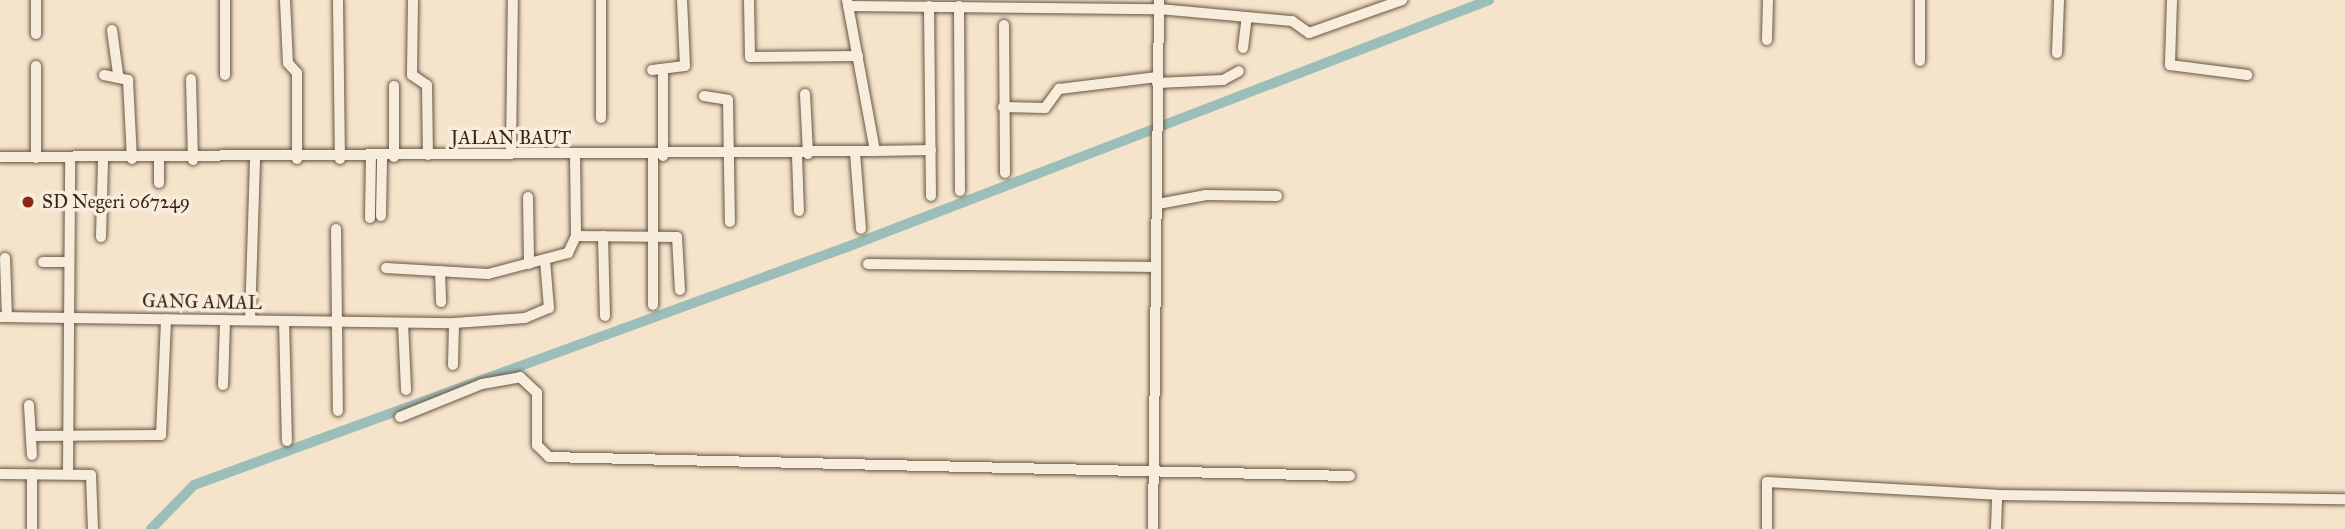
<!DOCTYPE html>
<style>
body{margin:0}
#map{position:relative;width:2345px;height:529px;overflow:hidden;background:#f5e4cb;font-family:"IM FELL Great Primer",serif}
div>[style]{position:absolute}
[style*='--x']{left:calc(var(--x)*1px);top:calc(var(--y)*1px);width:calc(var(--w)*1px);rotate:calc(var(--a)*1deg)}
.canal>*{height:10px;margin:-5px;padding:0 5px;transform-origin:5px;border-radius:5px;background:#9cbeb9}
.roads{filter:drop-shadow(0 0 2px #685542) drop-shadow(0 0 2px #685542)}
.minor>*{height:10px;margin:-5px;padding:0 5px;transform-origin:5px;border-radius:5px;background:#f8eddd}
.dots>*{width:19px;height:19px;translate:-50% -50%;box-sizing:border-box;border:4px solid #f8eddd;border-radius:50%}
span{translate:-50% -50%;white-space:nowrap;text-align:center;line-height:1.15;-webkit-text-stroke:7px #f8eddd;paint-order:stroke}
.street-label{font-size:19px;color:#392515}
.poi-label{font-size:19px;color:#392515}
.left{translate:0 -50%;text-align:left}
</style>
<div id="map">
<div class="canal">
<div style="--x:151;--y:529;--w:62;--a:-45.7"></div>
<div style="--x:194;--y:485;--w:695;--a:-20.03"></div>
<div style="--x:847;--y:247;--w:688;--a:-21.04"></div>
</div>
<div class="roads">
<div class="minor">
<div style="--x:225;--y:0;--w:75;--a:90"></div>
<div style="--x:285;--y:0;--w:63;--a:87.3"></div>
<div style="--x:288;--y:63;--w:13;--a:48"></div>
<div style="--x:297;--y:73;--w:86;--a:90"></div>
<div style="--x:338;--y:0;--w:159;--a:89.3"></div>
<div style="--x:413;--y:0;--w:75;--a:90.8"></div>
<div style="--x:412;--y:75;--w:18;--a:34"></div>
<div style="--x:427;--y:85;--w:70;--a:89.2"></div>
<div style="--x:601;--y:0;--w:118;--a:90"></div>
<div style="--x:749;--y:0;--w:57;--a:89"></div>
<div style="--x:750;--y:57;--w:108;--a:-0.5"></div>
<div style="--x:2172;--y:0;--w:65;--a:91.8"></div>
<div style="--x:2170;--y:65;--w:78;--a:7.4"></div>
<div style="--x:848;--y:6;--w:311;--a:0.6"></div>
<div style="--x:1159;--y:9;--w:134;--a:5.2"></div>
<div style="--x:1292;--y:21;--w:21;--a:35"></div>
<div style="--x:1309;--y:33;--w:99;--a:-19.5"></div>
<div style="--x:929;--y:6;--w:190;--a:89.4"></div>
<div style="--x:959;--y:6;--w:185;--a:89.7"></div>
<div style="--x:1004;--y:25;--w:148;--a:89.6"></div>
<div style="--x:112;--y:30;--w:44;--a:82.2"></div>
<div style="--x:36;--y:34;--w:34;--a:-90"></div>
<div style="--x:1767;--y:40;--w:40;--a:-88.6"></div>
<div style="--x:1243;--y:48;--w:31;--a:-83"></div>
<div style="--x:2057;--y:53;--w:53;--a:-87.8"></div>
<div style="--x:1920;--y:61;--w:61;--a:-90"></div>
<div style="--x:652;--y:70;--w:33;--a:-7"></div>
<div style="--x:685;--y:66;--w:66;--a:-92.6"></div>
<div style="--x:663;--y:70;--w:86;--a:90"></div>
<div style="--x:104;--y:75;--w:25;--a:12"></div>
<div style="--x:128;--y:80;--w:79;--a:87.1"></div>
<div style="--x:191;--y:79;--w:81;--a:88.6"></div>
<div style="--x:1157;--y:83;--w:66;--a:-2.6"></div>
<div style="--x:1223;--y:80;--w:18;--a:-29"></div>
<div style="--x:394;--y:86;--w:71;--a:90"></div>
<div style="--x:805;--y:94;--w:60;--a:87.1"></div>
<div style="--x:704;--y:96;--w:24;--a:9"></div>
<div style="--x:728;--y:100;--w:122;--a:89.1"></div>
<div style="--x:1003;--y:107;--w:42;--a:1.4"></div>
<div style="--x:1045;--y:108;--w:24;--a:-54"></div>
<div style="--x:1059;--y:89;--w:99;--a:-7"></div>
<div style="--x:875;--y:151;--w:56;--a:-1"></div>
<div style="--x:855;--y:153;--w:76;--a:85.5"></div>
<div style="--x:511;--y:154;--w:154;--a:-89.3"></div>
<div style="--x:797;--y:155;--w:56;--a:88"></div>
<div style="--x:0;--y:157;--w:875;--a:-0.39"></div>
<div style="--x:875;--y:151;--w:154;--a:-100.5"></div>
<div style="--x:36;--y:158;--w:92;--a:-90"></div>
<div style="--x:159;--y:183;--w:23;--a:-90"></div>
<div style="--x:528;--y:197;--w:67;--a:89.1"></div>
<div style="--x:1158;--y:204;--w:49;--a:-10.6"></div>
<div style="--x:1206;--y:195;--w:71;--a:0.8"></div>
<div style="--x:381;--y:216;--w:60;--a:-89"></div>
<div style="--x:370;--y:218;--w:61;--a:-89.1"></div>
<div style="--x:336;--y:229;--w:182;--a:89.4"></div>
<div style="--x:576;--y:236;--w:101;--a:0.6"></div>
<div style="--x:677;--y:237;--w:53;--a:86.8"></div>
<div style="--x:603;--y:236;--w:80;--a:88.6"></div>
<div style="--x:101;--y:237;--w:78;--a:-88.5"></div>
<div style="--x:5;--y:258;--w:59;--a:88.1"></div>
<div style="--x:43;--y:262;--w:26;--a:0"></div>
<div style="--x:868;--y:264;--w:288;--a:0.6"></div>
<div style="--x:386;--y:268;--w:102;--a:3.4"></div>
<div style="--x:488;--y:274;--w:83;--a:-14.7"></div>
<div style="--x:568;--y:253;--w:19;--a:-65"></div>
<div style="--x:576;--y:236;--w:80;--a:-90.7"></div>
<div style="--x:440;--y:271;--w:31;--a:88"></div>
<div style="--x:653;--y:305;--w:149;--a:-90"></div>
<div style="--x:0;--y:317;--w:454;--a:0.8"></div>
<div style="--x:454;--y:323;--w:71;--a:-4"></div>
<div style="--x:525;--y:318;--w:26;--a:-23"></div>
<div style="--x:549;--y:308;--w:48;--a:-94.8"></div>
<div style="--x:250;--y:320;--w:161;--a:-88.2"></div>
<div style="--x:284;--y:321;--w:120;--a:88.6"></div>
<div style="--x:403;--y:323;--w:67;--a:87.4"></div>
<div style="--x:453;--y:365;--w:42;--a:-88.6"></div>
<div style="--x:223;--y:385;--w:65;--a:-88.2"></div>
<div style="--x:29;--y:405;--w:50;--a:86.6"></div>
<div style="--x:400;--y:417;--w:88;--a:-21.9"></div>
<div style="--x:482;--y:384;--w:39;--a:-10"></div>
<div style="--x:520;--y:377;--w:23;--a:43"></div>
<div style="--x:537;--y:393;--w:52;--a:90"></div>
<div style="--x:537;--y:445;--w:17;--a:45"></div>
<div style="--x:549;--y:457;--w:801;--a:1.36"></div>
<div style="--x:31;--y:436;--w:130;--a:-0.4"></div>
<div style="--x:161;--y:435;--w:116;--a:-87.5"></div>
<div style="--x:0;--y:474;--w:91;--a:0.6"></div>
<div style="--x:91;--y:475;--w:54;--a:87.9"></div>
<div style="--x:32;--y:474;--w:55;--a:90"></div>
<div style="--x:68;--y:474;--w:316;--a:-89.6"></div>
<div style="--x:1153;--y:529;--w:529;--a:-89.35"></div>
<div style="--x:1767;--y:529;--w:47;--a:-90"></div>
<div style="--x:1767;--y:482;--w:230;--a:3.2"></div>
<div style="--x:1997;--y:495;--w:348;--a:0.7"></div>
<div style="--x:1996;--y:529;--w:34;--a:-88"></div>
</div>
</div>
<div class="dots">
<div style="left:28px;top:202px;background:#8f2418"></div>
</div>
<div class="street-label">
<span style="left:511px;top:138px">JALAN BAUT</span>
<span style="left:202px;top:302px;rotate:1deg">GANG AMAL</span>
</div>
<div class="poi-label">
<span class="left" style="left:42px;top:202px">SD Negeri 067249</span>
</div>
</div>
